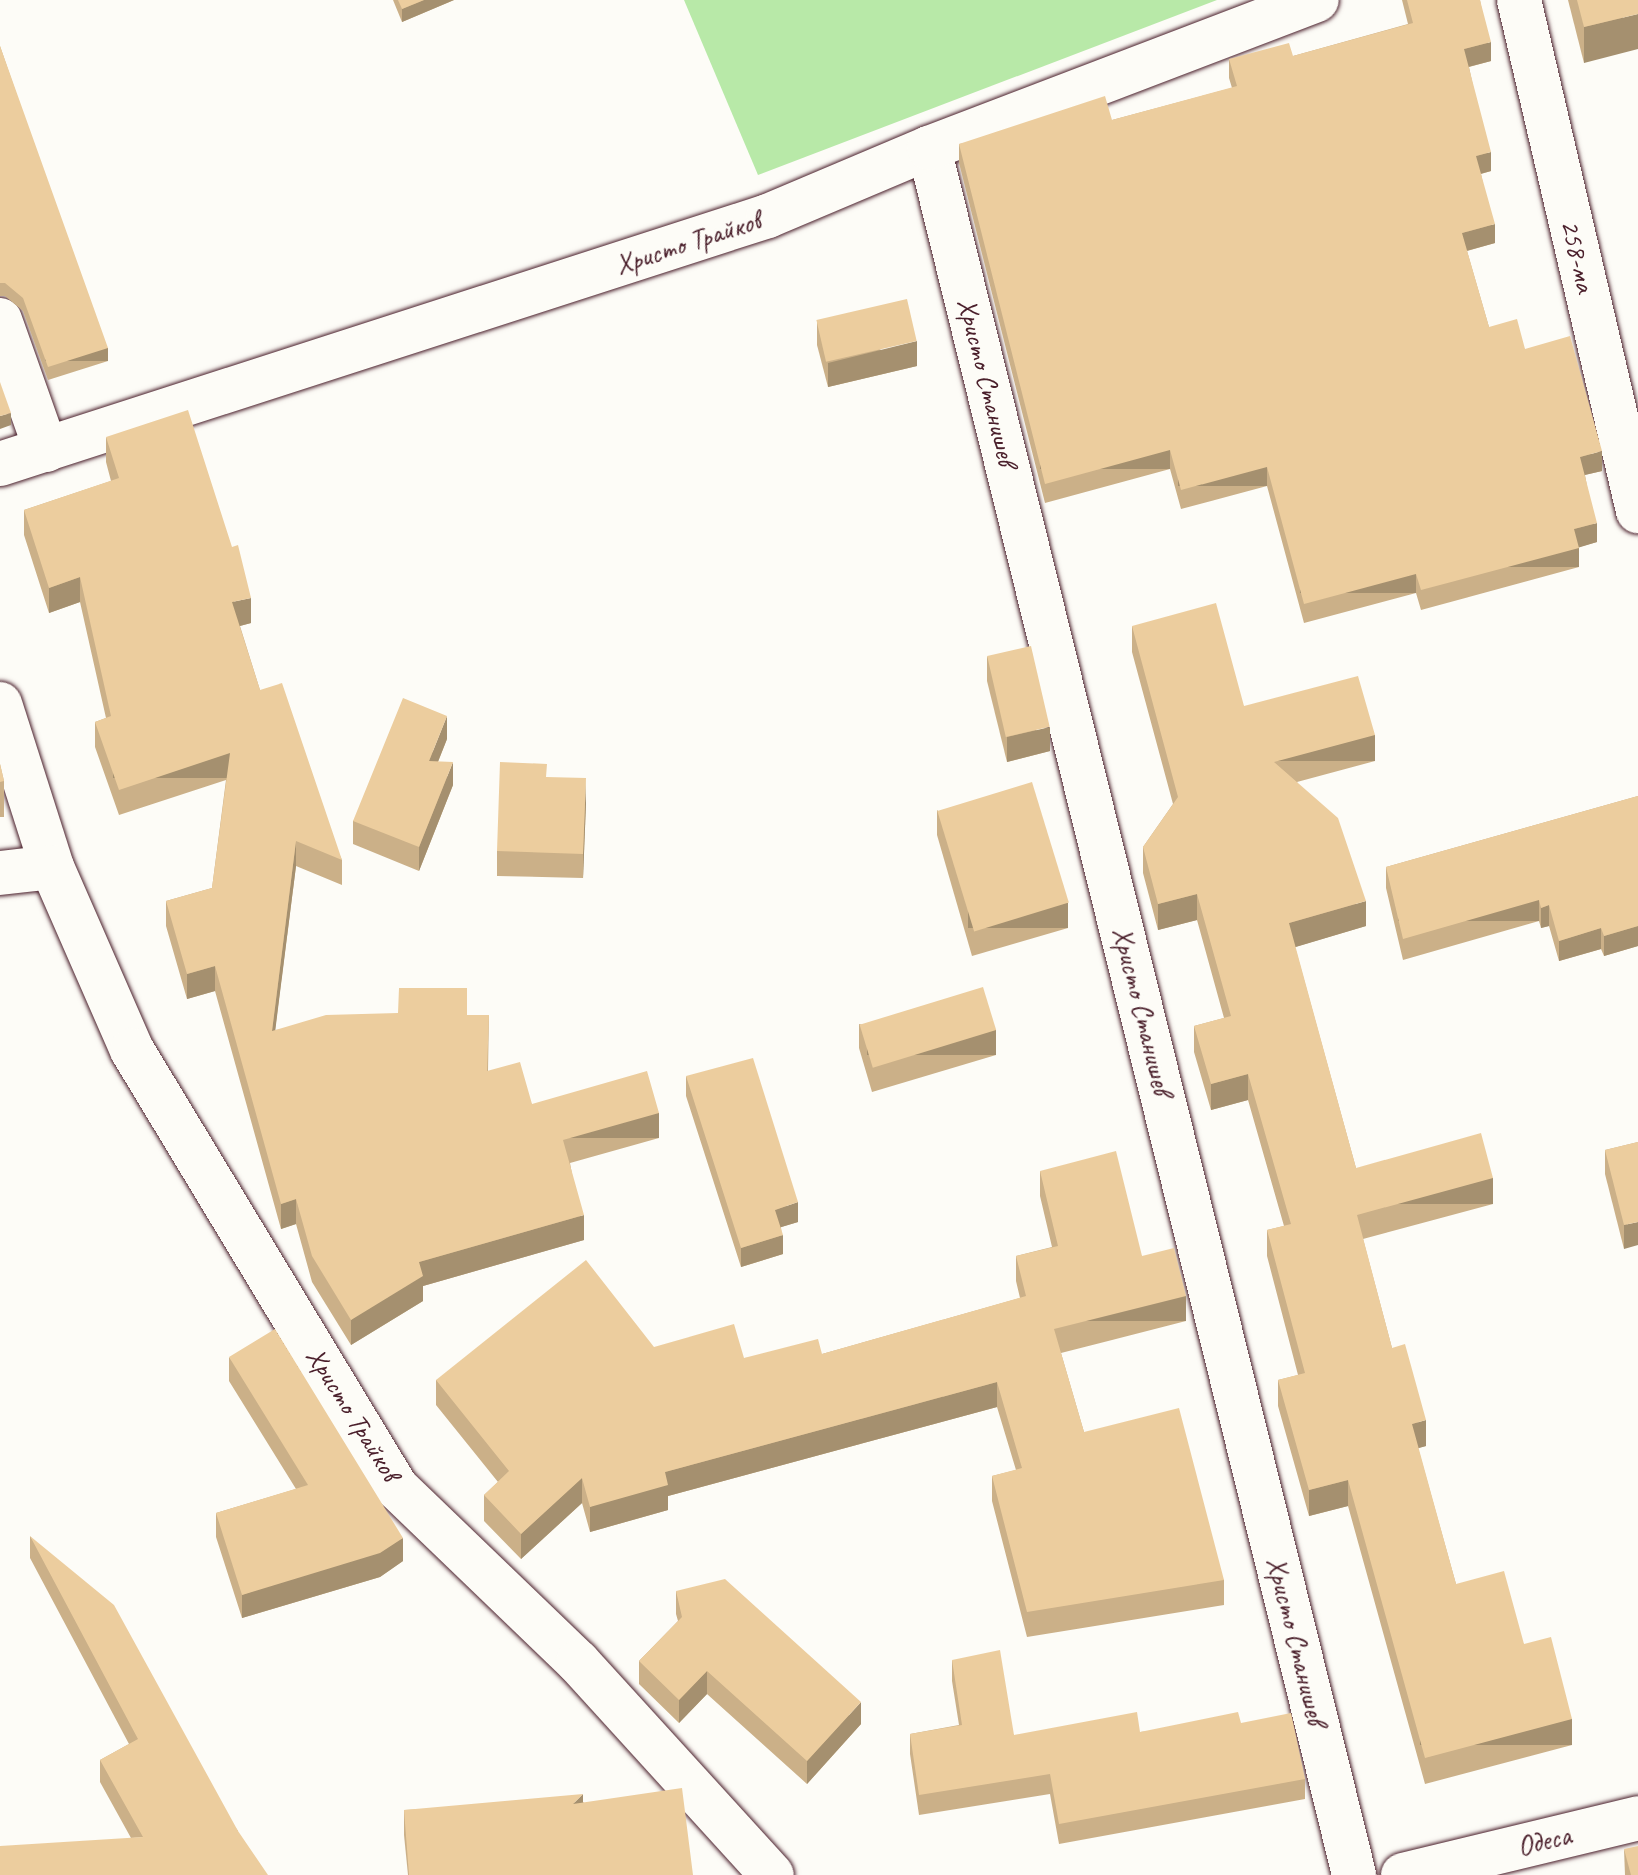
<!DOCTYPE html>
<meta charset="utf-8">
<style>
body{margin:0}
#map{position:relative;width:1638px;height:1875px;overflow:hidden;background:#fdfcf7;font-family:Caveat,sans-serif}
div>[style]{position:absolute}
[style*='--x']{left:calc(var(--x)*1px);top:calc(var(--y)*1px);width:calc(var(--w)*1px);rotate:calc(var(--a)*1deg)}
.green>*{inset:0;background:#b8e9a8}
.roads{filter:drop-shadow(0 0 2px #4a1f2b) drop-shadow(0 0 2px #4a1f2b)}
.street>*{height:44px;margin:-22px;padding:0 22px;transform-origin:22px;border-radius:22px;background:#fdfcf7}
.wall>*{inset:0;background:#cbb088}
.shaded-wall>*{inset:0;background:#a5906f;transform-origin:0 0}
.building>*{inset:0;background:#eccd9e;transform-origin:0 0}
span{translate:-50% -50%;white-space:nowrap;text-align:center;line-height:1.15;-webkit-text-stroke:6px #fdfcf7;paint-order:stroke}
.street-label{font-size:28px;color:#4a1f2b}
</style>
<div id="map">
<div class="green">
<div style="clip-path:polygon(684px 0,1217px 0,758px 175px)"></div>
</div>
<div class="roads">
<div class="street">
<div style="--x:1519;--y:0;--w:525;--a:76.89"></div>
<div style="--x:929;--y:148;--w:1779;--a:76.17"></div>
<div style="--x:0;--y:320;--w:138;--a:70.5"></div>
<div style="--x:0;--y:464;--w:807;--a:-17.9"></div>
<div style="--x:768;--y:216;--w:175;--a:-22.9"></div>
<div style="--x:929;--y:148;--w:415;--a:-20.9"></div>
<div style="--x:0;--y:704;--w:171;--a:72.3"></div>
<div style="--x:52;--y:867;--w:200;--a:66.4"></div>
<div style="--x:132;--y:1050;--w:511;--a:58.86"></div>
<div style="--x:396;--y:1487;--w:252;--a:43.9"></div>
<div style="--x:578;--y:1662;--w:288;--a:47.7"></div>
<div style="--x:0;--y:873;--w:52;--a:-6.6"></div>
<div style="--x:1403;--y:1875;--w:242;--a:-13.6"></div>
</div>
</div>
<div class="wall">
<div style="clip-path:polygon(393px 0,454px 0,402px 22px)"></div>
<div style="clip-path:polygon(1402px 0,1480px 0,1491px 61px,1469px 67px,1491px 171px,1481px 174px,1495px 243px,1467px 251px,1489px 327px,1525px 349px,1602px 471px,1585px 475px,1597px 542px,1579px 547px,1579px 567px,1421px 610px,1416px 593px,1304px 623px,1267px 486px,1181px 509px,1170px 469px,1045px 503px,959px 163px,959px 144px,1112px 120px,1232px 88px,1229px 78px,1229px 59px,1293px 56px,1408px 24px)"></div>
<div style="clip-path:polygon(1568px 0,1638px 0,1584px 63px)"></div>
<div style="clip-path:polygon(0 46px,108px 361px,48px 380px,23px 311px,5px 296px,0 296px)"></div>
<div style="clip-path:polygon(817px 321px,917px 366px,828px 387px,817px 345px)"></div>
<div style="clip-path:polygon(106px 437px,251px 623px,240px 626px,260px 690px,342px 860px,342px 885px,296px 866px,275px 1030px,467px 1015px,489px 1015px,488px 1071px,532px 1104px,659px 1138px,570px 1163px,584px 1240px,423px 1286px,423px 1301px,351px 1345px,312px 1282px,296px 1224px,281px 1229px,215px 991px,187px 999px,166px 926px,166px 901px,212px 888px,226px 780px,119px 815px,95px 747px,95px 722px,106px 718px,80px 602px,49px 613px,24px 535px,24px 510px,111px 481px,106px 462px)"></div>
<div style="clip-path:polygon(1132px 626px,1244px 706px,1375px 761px,1297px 782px,1366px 926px,1295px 947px,1356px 1168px,1493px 1204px,1363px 1239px,1392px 1348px,1426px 1446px,1418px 1448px,1456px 1584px,1524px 1644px,1572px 1745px,1425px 1784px,1348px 1506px,1309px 1516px,1278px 1406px,1278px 1380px,1298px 1375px,1267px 1256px,1267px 1230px,1284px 1226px,1248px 1100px,1211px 1110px,1194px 1052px,1194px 1026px,1224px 1018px,1197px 920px,1158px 930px,1143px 873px,1143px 847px,1173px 804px,1132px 652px)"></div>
<div style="clip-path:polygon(987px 656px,1050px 751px,1007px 762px,987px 681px)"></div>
<div style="clip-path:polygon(447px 739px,438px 762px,453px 785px,419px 871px,353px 844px,353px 821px)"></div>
<div style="clip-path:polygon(0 764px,4px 781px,4px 817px,0 817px)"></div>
<div style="clip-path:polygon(1638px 796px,1638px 946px,1604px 956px,1601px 949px,1559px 961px,1549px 926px,1541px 928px,1539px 921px,1403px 960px,1386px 888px,1386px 867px)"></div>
<div style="clip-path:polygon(586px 803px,583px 878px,497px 876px,497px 851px)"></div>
<div style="clip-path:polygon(937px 810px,1068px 928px,972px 956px,937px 835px)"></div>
<div style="clip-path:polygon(859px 1024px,996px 1055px,872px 1092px,859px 1048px)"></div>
<div style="clip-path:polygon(686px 1076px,798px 1222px,781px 1227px,783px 1254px,741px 1267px,686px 1096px)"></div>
<div style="clip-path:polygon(1638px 1142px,1624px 1249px,1605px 1174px,1605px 1150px)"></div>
<div style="clip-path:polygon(1040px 1171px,1142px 1256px,1186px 1321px,1061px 1353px,1084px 1432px,1224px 1580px,1224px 1605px,1027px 1637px,992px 1501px,992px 1476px,1016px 1470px,997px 1407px,668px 1496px,668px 1510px,590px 1532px,582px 1503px,521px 1559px,484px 1521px,484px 1495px,498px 1482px,436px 1405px,436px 1380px,654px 1347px,744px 1358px,822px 1354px,1020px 1298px,1016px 1281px,1016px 1256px,1052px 1247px,1040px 1196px)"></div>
<div style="clip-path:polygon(229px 1357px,403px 1561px,380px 1577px,242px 1618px,216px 1537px,216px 1513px,296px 1489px,229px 1381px)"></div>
<div style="clip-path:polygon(30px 1536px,238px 1831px,131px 1838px,100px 1782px,100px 1760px,129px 1744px,30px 1558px)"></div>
<div style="clip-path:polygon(676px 1591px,861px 1724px,807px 1784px,707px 1694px,679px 1723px,639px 1684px,639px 1661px,678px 1621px,676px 1614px)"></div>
<div style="clip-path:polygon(952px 1660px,1014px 1735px,1140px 1732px,1241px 1723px,1305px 1779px,1305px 1799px,1059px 1844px,1050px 1794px,919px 1815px,910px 1754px,910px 1734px,959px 1725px,952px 1681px)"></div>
<div style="clip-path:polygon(583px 1802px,693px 1875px,408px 1875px,404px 1835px,404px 1810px)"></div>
<div style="clip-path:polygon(1624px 1849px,1638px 1875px,1625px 1875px)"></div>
</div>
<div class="shaded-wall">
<div style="clip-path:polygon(424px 0,454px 0,402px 22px,402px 9px)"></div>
<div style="clip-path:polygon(1638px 14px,1638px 49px,1584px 63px,1584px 27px)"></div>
<div style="clip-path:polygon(1491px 42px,1491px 61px,1464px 68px,1464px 49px)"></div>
<div style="clip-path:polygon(1491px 152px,1491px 171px,1476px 175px,1476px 156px)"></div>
<div style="clip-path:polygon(1495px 224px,1495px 243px,1462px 252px,1462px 233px)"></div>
<div style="clip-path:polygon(917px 341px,917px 366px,828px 387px,828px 363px)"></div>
<div style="left:108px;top:348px;width:13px;height:63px;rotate:90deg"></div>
<div style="clip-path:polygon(11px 413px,11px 425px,0 429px,0 416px)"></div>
<div style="left:1170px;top:450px;width:19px;height:130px;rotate:90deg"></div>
<div style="clip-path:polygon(1602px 451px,1602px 471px,1580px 476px,1580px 457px)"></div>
<div style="left:1267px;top:467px;width:19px;height:89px;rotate:90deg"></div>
<div style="clip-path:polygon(1597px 523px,1597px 542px,1574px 549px,1574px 529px)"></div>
<div style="left:1579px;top:548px;width:19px;height:163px;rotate:90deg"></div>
<div style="left:1416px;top:574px;width:19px;height:116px;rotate:90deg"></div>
<div style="clip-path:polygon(80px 577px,80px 602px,49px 613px,49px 588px)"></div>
<div style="clip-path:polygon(251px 598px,251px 623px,232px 628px,232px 602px)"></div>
<div style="clip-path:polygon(447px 716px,447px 739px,429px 784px,429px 761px)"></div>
<div style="clip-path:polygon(1050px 727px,1050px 751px,1007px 762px,1007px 737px)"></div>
<div style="left:1375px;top:735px;width:26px;height:105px;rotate:90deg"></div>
<div style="left:230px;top:753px;width:25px;height:117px;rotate:90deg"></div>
<div style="clip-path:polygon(453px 762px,453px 785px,419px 871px,419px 847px)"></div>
<div style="clip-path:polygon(586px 778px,586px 803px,583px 878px,583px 854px)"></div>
<div style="clip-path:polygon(296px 841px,296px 866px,272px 1056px,272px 1031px)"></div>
<div style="clip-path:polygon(1197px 894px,1197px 920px,1158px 930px,1158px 904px)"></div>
<div style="left:1539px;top:900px;width:21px;height:141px;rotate:90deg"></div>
<div style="clip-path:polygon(1366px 901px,1366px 926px,1289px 949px,1289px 923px)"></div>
<div style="left:1068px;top:903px;width:25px;height:100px;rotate:90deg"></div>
<div style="clip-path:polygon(1549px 905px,1549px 926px,1541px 928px,1541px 908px)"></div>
<div style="clip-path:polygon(1638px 926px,1638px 946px,1604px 956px,1604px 936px)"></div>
<div style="clip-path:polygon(1601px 928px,1601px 949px,1559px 961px,1559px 941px)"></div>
<div style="clip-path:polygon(215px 966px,215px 991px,187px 999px,187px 974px)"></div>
<div style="left:996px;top:1030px;width:25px;height:129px;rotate:90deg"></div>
<div style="clip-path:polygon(1248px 1074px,1248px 1100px,1211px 1110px,1211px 1084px)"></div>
<div style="left:659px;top:1113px;width:25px;height:100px;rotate:90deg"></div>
<div style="left:1493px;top:1178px;width:26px;height:141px;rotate:90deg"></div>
<div style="clip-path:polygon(296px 1199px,296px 1224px,281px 1229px,281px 1204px)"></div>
<div style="clip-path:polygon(798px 1202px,798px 1222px,775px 1229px,775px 1210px)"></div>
<div style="clip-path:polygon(584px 1215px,584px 1240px,423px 1286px,423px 1301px,351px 1345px,351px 1320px,419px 1262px)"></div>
<div style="clip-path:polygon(1638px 1222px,1638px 1245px,1624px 1249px,1624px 1225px)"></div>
<div style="clip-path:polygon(783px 1235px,783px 1254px,741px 1267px,741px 1248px)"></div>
<div style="left:1186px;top:1296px;width:25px;height:136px;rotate:90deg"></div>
<div style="clip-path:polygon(997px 1382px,997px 1407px,668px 1496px,668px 1510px,590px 1532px,590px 1507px,665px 1472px)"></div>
<div style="clip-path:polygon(1426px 1420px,1426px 1446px,1412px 1450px,1412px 1424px)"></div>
<div style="clip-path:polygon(582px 1478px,582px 1503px,521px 1559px,521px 1534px)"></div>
<div style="clip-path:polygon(1348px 1480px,1348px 1506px,1309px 1516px,1309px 1490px)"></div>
<div style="clip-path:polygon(403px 1538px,403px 1561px,380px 1577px,242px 1618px,242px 1595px)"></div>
<div style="clip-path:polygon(707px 1671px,707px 1694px,679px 1723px,679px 1700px)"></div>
<div style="clip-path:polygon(861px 1702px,861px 1724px,807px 1784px,807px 1761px)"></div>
<div style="left:1572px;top:1719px;width:26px;height:152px;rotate:90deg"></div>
<div style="clip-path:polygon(583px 1794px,583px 1819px,573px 1804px)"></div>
</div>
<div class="building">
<div style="clip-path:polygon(398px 0,424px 0,402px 9px)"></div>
<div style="clip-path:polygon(1407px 0,1480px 0,1491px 42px,1464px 49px,1491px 152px,1476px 156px,1495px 224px,1462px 233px,1489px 327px,1517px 319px,1525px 349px,1570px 336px,1602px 451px,1580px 457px,1597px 523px,1574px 529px,1579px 548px,1421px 590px,1416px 574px,1304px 604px,1267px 467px,1181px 490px,1170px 450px,1045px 484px,959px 144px,1105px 96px,1112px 120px,1237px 86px,1229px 59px,1289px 43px,1293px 56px,1413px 23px)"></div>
<div style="clip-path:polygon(1577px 0,1638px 0,1638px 14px,1584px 27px)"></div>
<div style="clip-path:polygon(0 46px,108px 348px,48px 367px,23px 298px,5px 283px,0 283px)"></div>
<div style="left:907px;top:299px;width:43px;height:93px;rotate:77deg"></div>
<div style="clip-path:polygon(0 382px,11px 413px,0 416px)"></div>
<div style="clip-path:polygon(188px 410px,232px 547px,238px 545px,251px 598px,232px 602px,260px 690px,282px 683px,342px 860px,296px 841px,272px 1031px,326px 1015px,398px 1013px,399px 988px,467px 988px,467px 1015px,489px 1015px,487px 1071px,520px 1062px,532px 1104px,647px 1071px,659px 1113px,563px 1140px,584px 1215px,419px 1262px,423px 1276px,351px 1320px,312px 1256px,296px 1199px,281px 1204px,215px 966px,187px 974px,166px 901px,212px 888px,230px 753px,119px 790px,95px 722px,111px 716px,80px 577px,49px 588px,24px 510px,119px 478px,106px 437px)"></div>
<div style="clip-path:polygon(1216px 603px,1244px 706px,1358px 676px,1375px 735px,1274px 762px,1338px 818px,1366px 901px,1289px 923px,1356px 1168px,1481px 1133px,1493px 1178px,1357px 1215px,1392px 1348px,1405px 1344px,1426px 1420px,1412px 1424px,1456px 1584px,1504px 1571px,1524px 1644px,1551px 1637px,1572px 1719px,1425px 1758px,1348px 1480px,1309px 1490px,1278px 1380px,1305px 1373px,1267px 1230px,1291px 1224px,1248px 1074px,1211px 1084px,1194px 1026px,1231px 1016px,1197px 894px,1158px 904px,1143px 847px,1178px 797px,1132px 626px)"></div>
<div style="left:1031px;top:646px;width:83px;height:45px;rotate:77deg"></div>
<div style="clip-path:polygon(403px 698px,447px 716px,429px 761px,453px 762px,419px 847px,353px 821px)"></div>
<div style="clip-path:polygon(500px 762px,547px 764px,546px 777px,586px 778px,583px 854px,497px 851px)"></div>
<div style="clip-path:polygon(0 764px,4px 781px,0 782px)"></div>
<div style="left:1032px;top:782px;width:126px;height:99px;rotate:73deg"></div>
<div style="clip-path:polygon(1638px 796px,1638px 926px,1604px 936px,1601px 928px,1559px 941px,1549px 905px,1541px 908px,1539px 900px,1403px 939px,1386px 867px)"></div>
<div style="left:983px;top:987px;width:45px;height:129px;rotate:73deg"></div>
<div style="clip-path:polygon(753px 1058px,798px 1202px,775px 1210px,783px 1235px,741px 1248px,686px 1076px)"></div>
<div style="clip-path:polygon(1638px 1142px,1638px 1222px,1624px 1225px,1605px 1150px)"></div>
<div style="clip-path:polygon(1116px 1151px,1142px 1256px,1174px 1248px,1186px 1296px,1054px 1329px,1084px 1432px,1179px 1408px,1224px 1580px,1027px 1612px,992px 1476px,1022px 1468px,997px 1382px,665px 1472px,668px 1485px,590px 1507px,582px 1478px,521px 1534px,484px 1495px,509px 1471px,436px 1380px,586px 1260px,654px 1347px,734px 1324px,744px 1358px,818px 1339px,822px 1354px,1026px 1296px,1016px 1256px,1058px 1246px,1040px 1171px)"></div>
<div style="clip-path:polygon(275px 1329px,403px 1538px,380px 1553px,242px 1595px,216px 1513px,308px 1485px,229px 1357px)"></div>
<div style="clip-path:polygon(30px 1536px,114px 1605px,238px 1831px,268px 1875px,0 1875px,0 1846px,143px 1837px,100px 1760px,138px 1739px)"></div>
<div style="clip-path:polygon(725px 1579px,861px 1702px,807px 1761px,707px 1671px,679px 1700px,639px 1661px,682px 1617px,676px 1591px)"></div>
<div style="clip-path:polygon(1000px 1650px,1014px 1735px,1137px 1712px,1140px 1732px,1238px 1712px,1241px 1723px,1291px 1713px,1305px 1779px,1059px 1824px,1050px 1774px,919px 1795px,910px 1734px,962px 1725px,952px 1660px)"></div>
<div style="clip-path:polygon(682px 1788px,693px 1875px,409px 1875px,404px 1810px,583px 1794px,573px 1804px)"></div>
<div style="clip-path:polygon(1638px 1846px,1638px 1875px,1631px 1875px,1624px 1849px)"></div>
</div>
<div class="street-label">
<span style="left:688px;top:243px;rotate:-18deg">Христо Трайков</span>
<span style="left:1578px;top:256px;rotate:77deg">258-ма</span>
<span style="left:987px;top:382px;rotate:76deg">Христо Станишев</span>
<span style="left:1142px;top:1011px;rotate:76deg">Христо Станишев</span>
<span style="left:353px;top:1414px;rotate:58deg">Христо Трайков</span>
<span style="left:1296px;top:1641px;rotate:76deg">Христо Станишев</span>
<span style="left:1544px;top:1841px;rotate:-14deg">Одеса</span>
</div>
</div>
